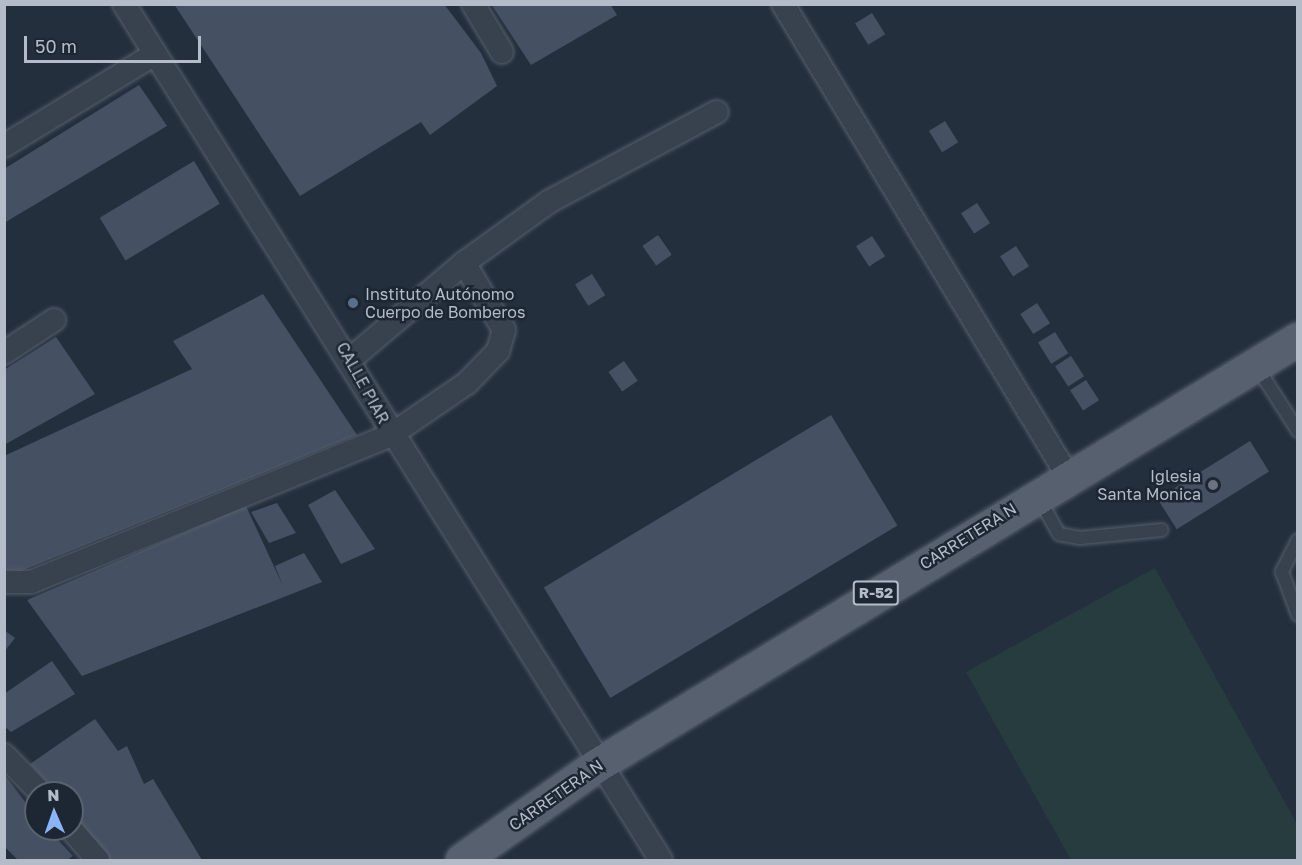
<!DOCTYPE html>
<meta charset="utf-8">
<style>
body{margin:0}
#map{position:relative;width:1302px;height:865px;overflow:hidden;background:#242f3e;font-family:"Golos Text",sans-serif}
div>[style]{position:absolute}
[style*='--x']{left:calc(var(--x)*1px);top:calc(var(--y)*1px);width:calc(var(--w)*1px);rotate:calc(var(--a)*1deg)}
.green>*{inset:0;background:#263c3f}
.building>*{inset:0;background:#455162;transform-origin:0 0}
.roads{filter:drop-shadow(0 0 2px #565f6c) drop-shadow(0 0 2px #565f6c)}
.lane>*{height:12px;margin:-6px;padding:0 6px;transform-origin:6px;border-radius:6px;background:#38414e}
.street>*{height:22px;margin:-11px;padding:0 11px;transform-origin:11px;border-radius:11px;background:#38414e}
.primary>*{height:33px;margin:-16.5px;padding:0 16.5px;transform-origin:16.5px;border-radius:16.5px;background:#56606e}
.dots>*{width:16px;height:16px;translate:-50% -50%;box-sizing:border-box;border:3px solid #1d2633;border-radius:50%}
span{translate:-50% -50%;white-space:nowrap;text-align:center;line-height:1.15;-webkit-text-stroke:5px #1d2633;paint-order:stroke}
.shield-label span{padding:2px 4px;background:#1d2633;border:2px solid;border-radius:4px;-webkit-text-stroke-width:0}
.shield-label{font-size:15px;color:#b4bcc9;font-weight:700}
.poi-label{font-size:16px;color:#b4bcc9}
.left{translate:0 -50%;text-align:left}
.right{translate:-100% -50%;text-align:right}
.street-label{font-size:16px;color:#b4bcc9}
.frame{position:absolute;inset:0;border:6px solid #b4bcc9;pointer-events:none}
.north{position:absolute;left:24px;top:781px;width:60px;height:60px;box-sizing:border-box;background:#1d2633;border:2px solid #59626f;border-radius:50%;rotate:358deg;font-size:16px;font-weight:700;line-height:24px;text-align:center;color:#b4bcc9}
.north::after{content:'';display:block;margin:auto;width:21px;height:27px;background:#8ab4f8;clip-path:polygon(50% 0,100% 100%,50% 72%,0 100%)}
.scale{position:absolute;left:24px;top:36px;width:177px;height:27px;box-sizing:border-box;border:3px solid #b4bcc9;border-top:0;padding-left:8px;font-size:18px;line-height:21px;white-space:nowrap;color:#b4bcc9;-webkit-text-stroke:4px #1d2633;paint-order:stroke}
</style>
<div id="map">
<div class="green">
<div style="clip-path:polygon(1155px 568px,1297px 824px,1297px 860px,1071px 860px,966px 672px)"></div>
</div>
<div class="building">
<div style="clip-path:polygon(174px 4px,444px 4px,481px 53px,497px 86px,430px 135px,421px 122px,300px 196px)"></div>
<div style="clip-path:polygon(491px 4px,610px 4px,617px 15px,531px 65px)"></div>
<div style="left:872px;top:13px;width:25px;height:20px;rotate:58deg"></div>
<div style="clip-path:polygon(139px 85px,167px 126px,4px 223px,4px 169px)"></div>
<div style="left:945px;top:121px;width:25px;height:19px;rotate:58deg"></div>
<div style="left:194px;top:161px;width:50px;height:110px;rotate:59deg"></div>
<div style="left:977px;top:203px;width:24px;height:19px;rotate:57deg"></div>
<div style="left:658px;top:235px;width:24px;height:19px;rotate:55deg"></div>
<div style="left:872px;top:236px;width:24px;height:19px;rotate:57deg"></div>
<div style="left:1016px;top:246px;width:24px;height:19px;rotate:57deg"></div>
<div style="left:592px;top:274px;width:25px;height:20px;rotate:58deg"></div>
<div style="clip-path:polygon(263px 294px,357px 435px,21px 571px,5px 570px,4px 456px,192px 369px,173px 341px)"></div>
<div style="left:1037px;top:303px;width:24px;height:20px;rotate:57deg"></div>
<div style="left:1055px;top:332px;width:25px;height:20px;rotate:58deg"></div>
<div style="clip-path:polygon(56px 337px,95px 394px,4px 445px,4px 370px)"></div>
<div style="left:1071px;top:356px;width:24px;height:19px;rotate:57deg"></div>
<div style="left:624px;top:361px;width:24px;height:19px;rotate:55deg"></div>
<div style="left:1086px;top:380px;width:24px;height:19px;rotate:57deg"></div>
<div style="left:831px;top:415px;width:129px;height:335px;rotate:59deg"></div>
<div style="left:1250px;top:441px;width:36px;height:109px;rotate:58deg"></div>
<div style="clip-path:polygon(335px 490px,375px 549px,341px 564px,308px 505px)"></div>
<div style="clip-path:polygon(277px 503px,296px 533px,269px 543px,251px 512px)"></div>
<div style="clip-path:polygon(246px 506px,283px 586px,275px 566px,304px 553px,322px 582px,82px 676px,27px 600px)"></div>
<div style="clip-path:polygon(4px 630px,15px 638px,4px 652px)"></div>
<div style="clip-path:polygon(52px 661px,75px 694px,11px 732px,4px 726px,4px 694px)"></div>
<div style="clip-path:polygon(95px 719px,118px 751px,127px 746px,144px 784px,153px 779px,202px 860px,110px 860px,72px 812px,72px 793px,57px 793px,30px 764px)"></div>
<div style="clip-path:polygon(4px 774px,36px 816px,36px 829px,48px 829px,73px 856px,67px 860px,18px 860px,4px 846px)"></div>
</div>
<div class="roads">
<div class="lane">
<div style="--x:1257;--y:367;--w:76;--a:57.4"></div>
<div style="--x:1038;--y:497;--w:43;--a:60.4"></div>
<div style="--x:1059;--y:534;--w:21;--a:11"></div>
<div style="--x:1080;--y:538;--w:82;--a:-5.6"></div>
<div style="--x:1298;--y:540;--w:36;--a:117"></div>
<div style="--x:1282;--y:572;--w:46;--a:69.6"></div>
</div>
<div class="street">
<div style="--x:124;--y:4;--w:1010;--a:57.9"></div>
<div style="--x:473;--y:4;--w:56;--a:58.9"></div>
<div style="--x:783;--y:4;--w:554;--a:58.89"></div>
<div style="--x:4;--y:146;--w:177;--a:-31.4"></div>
<div style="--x:464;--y:263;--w:106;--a:-35.8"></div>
<div style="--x:550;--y:201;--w:189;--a:-28.1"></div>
<div style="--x:4;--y:353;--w:60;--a:-33.4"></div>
<div style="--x:4;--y:582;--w:27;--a:0"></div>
<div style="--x:31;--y:582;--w:389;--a:-22.2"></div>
<div style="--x:391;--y:435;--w:92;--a:-34.4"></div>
<div style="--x:467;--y:383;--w:45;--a:-45.9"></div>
<div style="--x:498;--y:351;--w:22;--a:-74"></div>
<div style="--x:504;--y:330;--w:78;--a:-120.8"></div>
<div style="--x:464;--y:263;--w:148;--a:139.7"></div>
<div style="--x:4;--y:755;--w:53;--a:45.8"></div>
<div style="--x:71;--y:829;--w:41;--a:48.9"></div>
</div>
<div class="primary">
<div style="--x:462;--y:860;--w:165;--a:-35.1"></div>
<div style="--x:597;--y:765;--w:820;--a:-31.29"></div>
</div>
</div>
<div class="dots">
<div style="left:353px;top:303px;background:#5c6f8a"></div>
<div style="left:1213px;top:485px;background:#6b7280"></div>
</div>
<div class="shield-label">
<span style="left:876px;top:593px">R-52</span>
</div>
<div class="poi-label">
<span class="left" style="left:365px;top:303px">Instituto Autónomo<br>Cuerpo de Bomberos</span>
<span class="right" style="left:1201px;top:485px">Iglesia<br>Santa Monica</span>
</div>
<div class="street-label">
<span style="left:363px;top:383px;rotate:61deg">CALLE PIAR</span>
<span style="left:968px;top:536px;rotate:-32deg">CARRETERA N</span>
<span style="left:556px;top:795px;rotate:-35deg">CARRETERA N</span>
</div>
<div class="frame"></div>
<div class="north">N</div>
<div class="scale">50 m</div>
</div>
